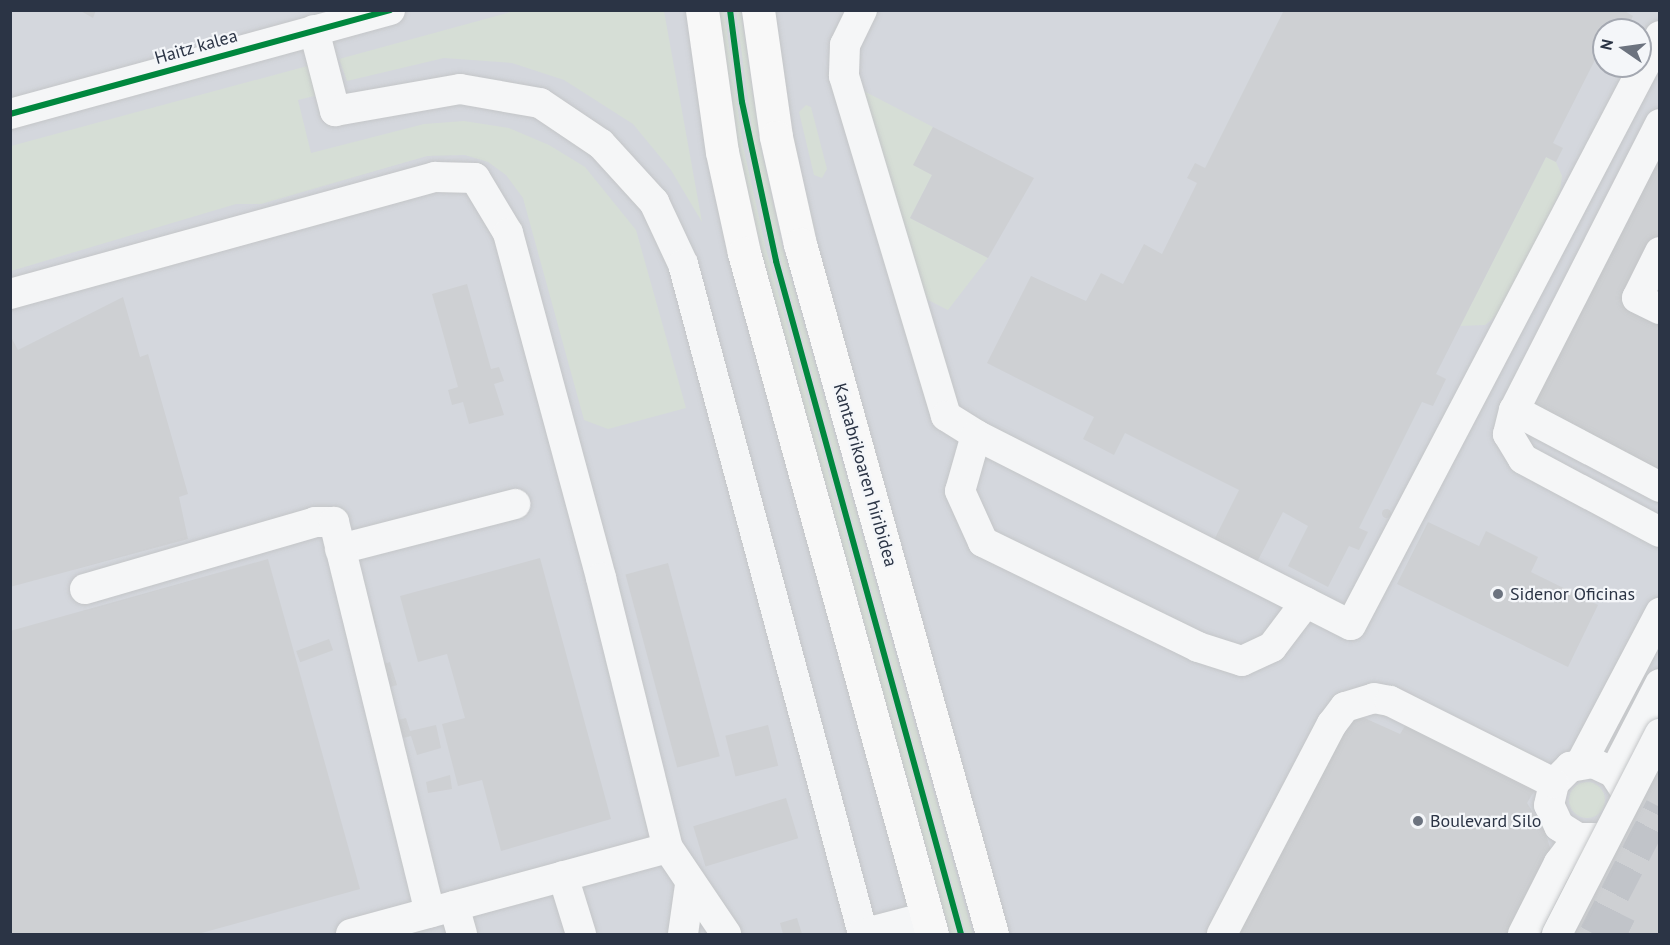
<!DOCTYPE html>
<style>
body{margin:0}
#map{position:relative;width:1670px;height:945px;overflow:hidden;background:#e6e8ea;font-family:"PT Sans",sans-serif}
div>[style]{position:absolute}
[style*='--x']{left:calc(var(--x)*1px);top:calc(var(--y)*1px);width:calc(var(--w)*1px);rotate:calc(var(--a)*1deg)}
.built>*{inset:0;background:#d4d7dd}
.green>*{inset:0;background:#d6ded6}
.round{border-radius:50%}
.building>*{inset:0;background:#ced0d3;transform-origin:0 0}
.minor-tunnel>*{height:30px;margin-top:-15px;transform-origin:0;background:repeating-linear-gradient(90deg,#c1c4c9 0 30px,transparent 0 45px)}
.roads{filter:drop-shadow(0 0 2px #c4c6c8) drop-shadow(0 0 2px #c4c6c8)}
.minor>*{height:30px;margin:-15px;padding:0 15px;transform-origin:15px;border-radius:15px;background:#f5f6f7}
.major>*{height:33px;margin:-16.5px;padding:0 16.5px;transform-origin:16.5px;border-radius:16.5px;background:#f8f8f8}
.bridges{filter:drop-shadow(0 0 2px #c4c6c8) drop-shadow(0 0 2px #c4c6c8)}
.minor-bridge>*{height:30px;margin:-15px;padding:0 15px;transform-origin:15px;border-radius:15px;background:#f5f6f7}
.cycleway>*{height:6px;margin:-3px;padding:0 3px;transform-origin:3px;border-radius:3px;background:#00873e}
.dots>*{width:16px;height:16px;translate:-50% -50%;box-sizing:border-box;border:3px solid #f4f6f9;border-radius:50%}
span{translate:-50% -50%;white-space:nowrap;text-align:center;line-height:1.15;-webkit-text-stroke:4.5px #f4f6f9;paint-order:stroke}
.street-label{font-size:18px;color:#2b3445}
.poi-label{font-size:18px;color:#2b3445}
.left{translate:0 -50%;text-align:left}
.frame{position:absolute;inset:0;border:12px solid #2b3445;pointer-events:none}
.north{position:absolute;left:1592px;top:18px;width:60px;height:60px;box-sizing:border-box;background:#f4f6f9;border:2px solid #a4a8b1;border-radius:50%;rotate:283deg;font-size:16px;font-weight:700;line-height:24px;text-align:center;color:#2b3445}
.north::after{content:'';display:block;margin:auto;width:21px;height:27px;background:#6c737f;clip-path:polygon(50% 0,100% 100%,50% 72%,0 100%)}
</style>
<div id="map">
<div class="built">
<div style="clip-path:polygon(evenodd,10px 11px,1659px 11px,1659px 934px,11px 934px,10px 11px,1604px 30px,1640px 30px,1640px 66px,1604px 66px,1604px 30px)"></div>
</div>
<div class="green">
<div style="clip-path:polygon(518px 10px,664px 11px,702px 222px,671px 170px,633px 124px,564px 80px,512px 63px,444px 58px,347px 81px,339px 59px)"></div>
<div style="clip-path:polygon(719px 11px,724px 11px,743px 146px,766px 249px,957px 934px,950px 934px,761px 250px,738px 147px)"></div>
<div style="clip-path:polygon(736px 11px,741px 11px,760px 143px,782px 245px,973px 934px,966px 934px,777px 246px,754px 144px)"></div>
<div style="clip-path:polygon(311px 65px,318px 95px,298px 100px,311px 153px,424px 124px,464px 121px,509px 128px,549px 145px,585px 167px,636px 230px,686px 408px,608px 429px,584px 420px,523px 198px,506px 175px,488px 162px,465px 155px,427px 156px,261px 204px,236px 204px,11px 271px,11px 146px)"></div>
<div style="clip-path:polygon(860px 89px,933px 127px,914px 165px,932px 175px,910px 218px,988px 258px,948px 310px,920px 296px)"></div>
<div style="clip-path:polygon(806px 105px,811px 107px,827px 169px,822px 178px,814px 175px,799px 112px)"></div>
<div style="clip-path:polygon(1546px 157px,1556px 162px,1562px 176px,1560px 192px,1500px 313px,1485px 325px,1460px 326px)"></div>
<div class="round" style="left:1569px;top:782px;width:36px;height:36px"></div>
</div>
<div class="building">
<div style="clip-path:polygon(79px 10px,96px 10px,93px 18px)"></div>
<div style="clip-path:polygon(1284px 10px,1623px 10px,1633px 16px,1626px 30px,1604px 30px,1604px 50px,1601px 48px,1553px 143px,1563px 148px,1556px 162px,1546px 157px,1436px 374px,1446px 379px,1433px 406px,1422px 402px,1359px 528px,1368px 532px,1359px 550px,1349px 546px,1328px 587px,1288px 566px,1308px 526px,1283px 512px,1257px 562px,1214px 540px,1239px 490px,1125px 433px,1114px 455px,1083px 439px,1094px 417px,987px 363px,1031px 276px,1086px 301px,1101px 273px,1123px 284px,1144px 244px,1162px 254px,1197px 183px,1187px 178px,1195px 163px,1205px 168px)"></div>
<div style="clip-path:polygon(933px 127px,1034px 178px,988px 258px,910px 218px,932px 175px,913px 165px)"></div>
<div style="clip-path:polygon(1660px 152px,1660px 497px,1527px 410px)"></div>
<div style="clip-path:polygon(467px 284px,491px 369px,499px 367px,504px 381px,494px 384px,504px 415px,469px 424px,463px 402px,452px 405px,448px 390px,458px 387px,432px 294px)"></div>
<div style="clip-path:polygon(123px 297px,140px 357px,148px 354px,188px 494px,179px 497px,188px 539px,10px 587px,10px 335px,18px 350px)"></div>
<div class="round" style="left:1381.5px;top:508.5px;width:9px;height:9px"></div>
<div style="clip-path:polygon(1428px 522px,1479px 546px,1486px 531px,1538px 557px,1531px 572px,1598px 605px,1568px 667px,1397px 584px)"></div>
<div style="clip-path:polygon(540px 558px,611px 819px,501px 851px,482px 780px,458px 786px,442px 724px,465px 718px,447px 654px,418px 662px,400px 596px)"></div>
<div style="clip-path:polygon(268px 559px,360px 889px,198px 934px,10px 934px,10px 631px)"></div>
<div style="left:668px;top:563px;width:200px;height:44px;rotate:75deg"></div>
<div style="left:372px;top:606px;width:23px;height:9px;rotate:77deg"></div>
<div style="left:329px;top:639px;width:12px;height:35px;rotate:70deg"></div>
<div style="left:390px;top:662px;width:24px;height:7px;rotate:73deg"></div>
<div style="clip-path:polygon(1360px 716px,1400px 734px,1410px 718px,1536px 788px,1527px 803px,1544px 829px,1552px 854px,1510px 934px,1238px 934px,1350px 720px)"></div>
<div style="clip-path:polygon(1660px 716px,1660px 934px,1546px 934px)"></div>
<div style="clip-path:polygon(406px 718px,410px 731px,436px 725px,441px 748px,417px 755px,411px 736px,403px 738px,398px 720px)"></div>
<div style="left:768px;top:725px;width:42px;height:44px;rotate:76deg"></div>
<div style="clip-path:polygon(450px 775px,452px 789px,428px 793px,426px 782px)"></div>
<div style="left:786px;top:798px;width:42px;height:97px;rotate:73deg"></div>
<div style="clip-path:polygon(797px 918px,802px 934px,783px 934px,780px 923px)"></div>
</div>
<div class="minor-tunnel">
<div style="--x:1601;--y:921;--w:30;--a:26"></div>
<div style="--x:1594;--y:934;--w:143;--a:-62.5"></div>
</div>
<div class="roads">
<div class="minor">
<div style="--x:862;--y:10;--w:39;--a:116"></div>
<div style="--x:845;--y:45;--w:31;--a:92"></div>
<div style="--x:844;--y:76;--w:355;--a:73.3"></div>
<div style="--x:946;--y:416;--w:36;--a:32"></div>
<div style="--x:976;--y:435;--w:420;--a:26.9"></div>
<div style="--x:1351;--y:625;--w:665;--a:-62.32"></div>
<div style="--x:314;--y:30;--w:84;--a:75.5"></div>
<div style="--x:335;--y:111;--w:127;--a:-10"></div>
<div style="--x:460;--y:89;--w:81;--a:9.9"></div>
<div style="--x:540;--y:103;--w:73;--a:33.9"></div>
<div style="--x:601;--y:144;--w:79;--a:47.6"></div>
<div style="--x:654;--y:202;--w:68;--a:64.9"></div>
<div style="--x:683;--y:264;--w:694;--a:74.96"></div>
<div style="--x:10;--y:114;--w:394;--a:-15.3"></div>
<div style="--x:1660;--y:124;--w:321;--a:117"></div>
<div style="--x:1514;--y:410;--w:25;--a:104"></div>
<div style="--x:1508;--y:434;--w:29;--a:59"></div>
<div style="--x:1523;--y:459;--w:155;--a:28.1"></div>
<div style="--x:1660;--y:252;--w:51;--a:116.6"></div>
<div style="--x:1637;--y:298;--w:25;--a:26"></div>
<div style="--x:10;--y:294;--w:441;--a:-15.4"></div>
<div style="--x:435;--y:177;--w:40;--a:1.4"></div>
<div style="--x:475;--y:178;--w:64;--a:59"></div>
<div style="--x:508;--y:233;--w:357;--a:74.9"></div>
<div style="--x:601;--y:578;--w:278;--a:76.1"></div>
<div style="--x:1514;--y:410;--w:165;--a:27.8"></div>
<div style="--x:976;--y:435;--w:58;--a:105.9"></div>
<div style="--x:960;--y:491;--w:56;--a:65.7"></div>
<div style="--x:983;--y:542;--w:239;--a:26"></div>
<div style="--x:1198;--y:647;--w:46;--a:17.7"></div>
<div style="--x:1242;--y:661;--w:33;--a:-25"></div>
<div style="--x:1272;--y:647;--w:56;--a:-52.9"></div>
<div style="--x:340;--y:549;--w:181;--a:-14.4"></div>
<div style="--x:85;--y:589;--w:240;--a:-16.2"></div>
<div style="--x:315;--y:522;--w:19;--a:0"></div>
<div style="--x:334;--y:522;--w:402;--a:76.2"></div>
<div style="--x:1581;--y:763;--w:170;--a:-62.2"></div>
<div style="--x:1614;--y:773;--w:100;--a:-62.7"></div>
<div style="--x:1596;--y:838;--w:18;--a:180"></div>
<div style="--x:1578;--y:838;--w:22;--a:-148"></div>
<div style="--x:1559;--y:826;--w:23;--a:-115"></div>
<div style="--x:1549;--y:805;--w:23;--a:-77"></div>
<div style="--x:1554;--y:783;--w:23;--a:-45"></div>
<div style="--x:1570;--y:767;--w:23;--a:-10"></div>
<div style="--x:1593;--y:763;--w:23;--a:25"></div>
<div style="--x:1614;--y:773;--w:17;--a:57"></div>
<div style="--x:563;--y:876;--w:61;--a:72.8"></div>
<div style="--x:454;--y:906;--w:29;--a:74"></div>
<div style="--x:351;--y:934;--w:328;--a:-15.2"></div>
<div style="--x:668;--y:848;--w:104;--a:56"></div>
<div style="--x:683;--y:934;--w:49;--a:-81.9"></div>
<div style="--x:862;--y:934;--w:67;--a:-14.7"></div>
<div style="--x:1222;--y:934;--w:237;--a:-62.4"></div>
<div style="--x:1332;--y:724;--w:21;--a:-53"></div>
<div style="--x:1345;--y:707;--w:30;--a:-17"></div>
<div style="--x:1374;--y:698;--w:16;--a:11"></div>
<div style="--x:1390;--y:701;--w:183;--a:26.6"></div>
<div style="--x:1523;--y:934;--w:80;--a:-63.1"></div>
<div style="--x:1559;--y:863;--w:31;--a:-53"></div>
</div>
<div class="major">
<div style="--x:702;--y:10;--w:143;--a:82"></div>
<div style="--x:722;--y:152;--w:103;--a:77.7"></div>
<div style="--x:744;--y:253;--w:706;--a:74.57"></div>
<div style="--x:758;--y:10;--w:128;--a:81.9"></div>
<div style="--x:776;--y:137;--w:110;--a:77.4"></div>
<div style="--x:800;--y:244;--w:716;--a:74.45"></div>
</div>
</div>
<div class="bridges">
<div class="minor-bridge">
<div style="--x:1557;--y:934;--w:225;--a:-62.8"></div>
</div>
</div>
<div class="cycleway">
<div style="--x:730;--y:10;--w:93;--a:82.6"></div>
<div style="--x:742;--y:102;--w:163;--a:77.9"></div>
<div style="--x:776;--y:261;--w:698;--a:74.63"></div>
<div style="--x:10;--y:114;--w:394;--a:-15.3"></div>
</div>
<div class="dots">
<div style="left:1498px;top:594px;background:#6c737f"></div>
<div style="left:1418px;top:821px;background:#6c737f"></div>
</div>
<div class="street-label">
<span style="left:196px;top:47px;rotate:-16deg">Haitz kalea</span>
<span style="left:865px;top:475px;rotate:74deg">Kantabrikoaren hiribidea</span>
</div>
<div class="poi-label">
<span class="left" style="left:1510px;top:594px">Sidenor Oficinas</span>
<span class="left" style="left:1430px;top:821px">Boulevard Silo</span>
</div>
<div class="frame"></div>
<div class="north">N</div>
</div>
